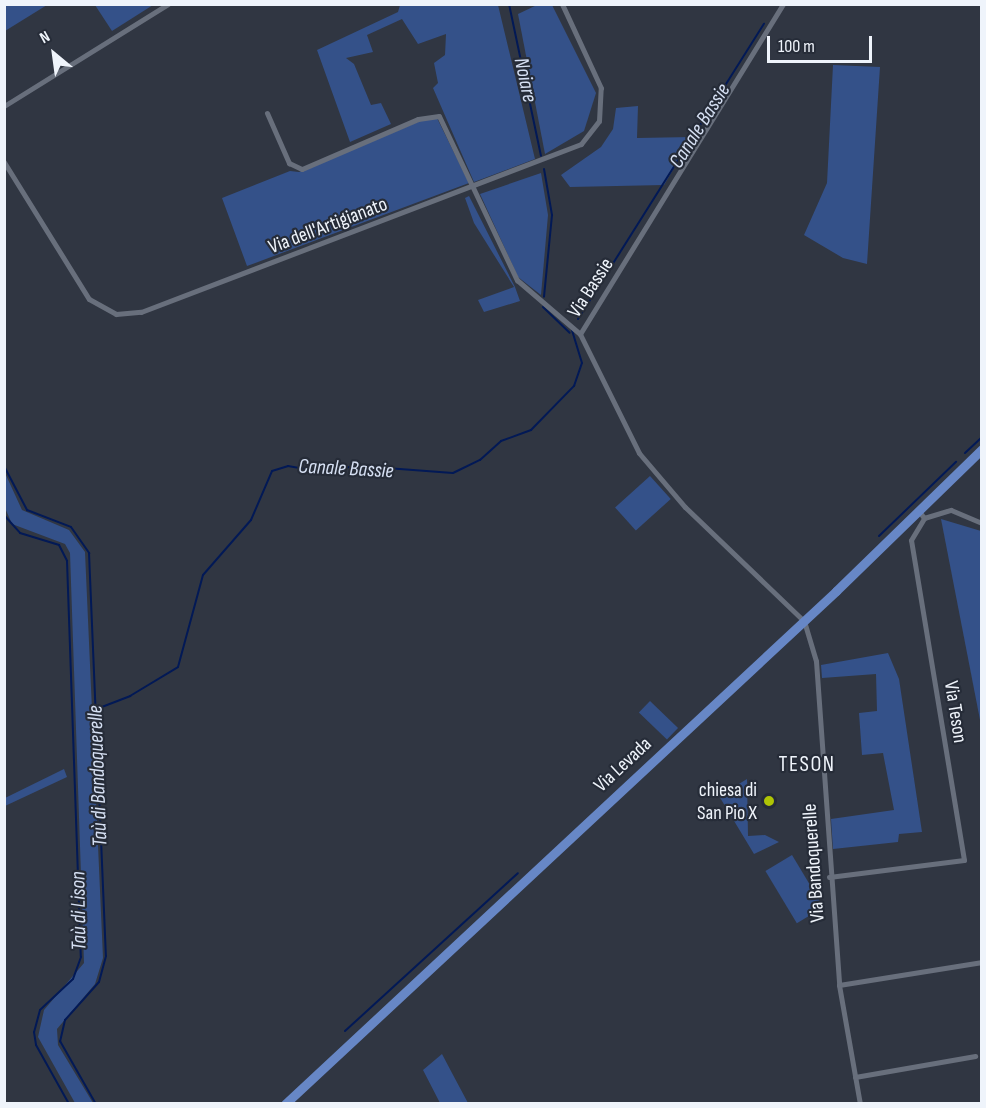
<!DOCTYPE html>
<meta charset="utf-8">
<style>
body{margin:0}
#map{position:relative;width:986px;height:1108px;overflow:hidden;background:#303642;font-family:"Sofia Sans Condensed",sans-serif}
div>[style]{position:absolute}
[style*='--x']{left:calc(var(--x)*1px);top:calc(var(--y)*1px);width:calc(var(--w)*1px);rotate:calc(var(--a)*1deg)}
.green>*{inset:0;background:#345189;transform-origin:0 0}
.stream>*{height:2px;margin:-1px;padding:0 1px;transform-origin:1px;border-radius:1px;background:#021956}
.minor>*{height:5px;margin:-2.5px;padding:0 2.5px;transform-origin:2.5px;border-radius:2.5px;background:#686f7c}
.primary>*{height:9px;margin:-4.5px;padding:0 4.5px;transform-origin:4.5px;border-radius:4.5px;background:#6787c6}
.dots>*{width:16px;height:16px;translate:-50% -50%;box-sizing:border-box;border:3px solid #262c38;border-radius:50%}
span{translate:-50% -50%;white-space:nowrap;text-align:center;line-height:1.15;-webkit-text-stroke:4.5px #262c38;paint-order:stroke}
.street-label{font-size:20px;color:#eff4fb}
.poi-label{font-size:20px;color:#eff4fb}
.right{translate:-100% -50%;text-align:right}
.water-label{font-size:21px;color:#d6e0f3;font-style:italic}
.quarter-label{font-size:22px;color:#eff4fb;letter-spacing:1.5px}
.frame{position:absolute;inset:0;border:6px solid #eff4fb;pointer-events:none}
.north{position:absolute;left:24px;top:24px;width:60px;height:60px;-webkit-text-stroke:4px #262c38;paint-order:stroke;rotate:331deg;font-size:16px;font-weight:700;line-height:24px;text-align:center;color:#eff4fb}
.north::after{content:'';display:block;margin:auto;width:21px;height:27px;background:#eff4fb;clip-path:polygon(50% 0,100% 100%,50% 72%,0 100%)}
.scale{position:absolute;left:767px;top:36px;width:105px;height:27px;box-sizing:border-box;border:3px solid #eff4fb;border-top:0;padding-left:8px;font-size:18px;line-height:21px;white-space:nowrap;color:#eff4fb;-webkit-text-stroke:4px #262c38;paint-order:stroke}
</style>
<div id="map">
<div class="green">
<div style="clip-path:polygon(5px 4px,47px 4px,47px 5px,5px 31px)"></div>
<div style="clip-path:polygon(95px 5px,153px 5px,112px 31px)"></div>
<div style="clip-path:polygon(400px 5px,498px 5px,535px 159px,474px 182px,433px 88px,438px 83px,434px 63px,445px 55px,446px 34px,418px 44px,402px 19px,367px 35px,373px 52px,346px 58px,354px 64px,371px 105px,381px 103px,391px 124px,350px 142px,317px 50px,398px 12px)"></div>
<div style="clip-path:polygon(537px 5px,552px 5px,596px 93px,584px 131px,545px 154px,518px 14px)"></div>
<div style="clip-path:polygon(833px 65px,880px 67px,867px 264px,843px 258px,804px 235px,827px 183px)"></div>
<div style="clip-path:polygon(638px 106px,637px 138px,692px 137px,664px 185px,570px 187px,561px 175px,601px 147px,613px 129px,616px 108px)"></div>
<div style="clip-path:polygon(430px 117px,437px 118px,469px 183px,247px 266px,222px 198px,290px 171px,299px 172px)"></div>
<div style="clip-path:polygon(541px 173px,548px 215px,541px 295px,518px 277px,480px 194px)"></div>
<div style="clip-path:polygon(469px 196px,515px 287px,520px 301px,484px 312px,478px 300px,514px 287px,474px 223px,465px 198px)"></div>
<div style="clip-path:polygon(5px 473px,22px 510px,69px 530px,85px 552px,103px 958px,95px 984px,57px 1029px,58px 1045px,93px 1103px,75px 1103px,38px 1037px,44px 1010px,84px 963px,70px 553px,65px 544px,12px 524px,5px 508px)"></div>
<div style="left:650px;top:476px;width:31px;height:47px;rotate:48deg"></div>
<div style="clip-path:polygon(941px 519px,981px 531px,981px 725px)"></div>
<div style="clip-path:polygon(888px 653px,899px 679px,922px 832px,899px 834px,898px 842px,833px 849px,831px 819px,894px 810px,883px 753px,862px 755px,859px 713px,877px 711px,876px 674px,822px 678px,821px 665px)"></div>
<div style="left:650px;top:701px;width:39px;height:16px;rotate:44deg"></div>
<div style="clip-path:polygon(64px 769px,67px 777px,5px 806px,5px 798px)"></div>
<div style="clip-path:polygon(747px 779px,748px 836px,765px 835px,779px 842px,754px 854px,719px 796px)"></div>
<div style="left:792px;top:855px;width:61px;height:31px;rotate:59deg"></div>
<div style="clip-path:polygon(442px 1054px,452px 1073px,468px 1103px,440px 1103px,423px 1070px)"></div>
</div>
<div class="stream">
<div style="--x:509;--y:4;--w:155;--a:78.1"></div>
<div style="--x:544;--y:169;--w:47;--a:80.1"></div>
<div style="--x:552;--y:215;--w:82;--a:95.6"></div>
<div style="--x:543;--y:307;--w:37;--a:44"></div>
<div style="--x:578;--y:319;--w:349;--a:-57.8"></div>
<div style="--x:965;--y:453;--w:23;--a:-43"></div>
<div style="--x:4;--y:466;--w:50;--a:62.4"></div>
<div style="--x:27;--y:510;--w:47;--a:21.1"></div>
<div style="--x:71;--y:527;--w:32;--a:55"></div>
<div style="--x:89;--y:553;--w:403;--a:87.6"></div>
<div style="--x:106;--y:956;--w:27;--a:105"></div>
<div style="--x:99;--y:982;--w:51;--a:131.8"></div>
<div style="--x:65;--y:1020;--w:22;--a:103"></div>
<div style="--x:60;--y:1041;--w:73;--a:60.3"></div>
<div style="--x:4;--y:515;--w:24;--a:48"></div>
<div style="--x:20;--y:533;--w:41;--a:17.1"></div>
<div style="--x:59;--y:545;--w:18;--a:63"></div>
<div style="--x:67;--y:561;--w:396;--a:88"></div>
<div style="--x:81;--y:957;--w:23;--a:110"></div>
<div style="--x:73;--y:979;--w:45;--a:136.8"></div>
<div style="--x:40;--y:1010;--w:23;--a:105"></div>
<div style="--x:34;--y:1032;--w:13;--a:81"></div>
<div style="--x:36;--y:1045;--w:68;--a:60.8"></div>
<div style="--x:879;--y:536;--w:107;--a:-43.9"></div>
<div style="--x:94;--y:710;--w:39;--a:-21"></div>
<div style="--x:130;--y:696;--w:56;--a:-31.1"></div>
<div style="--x:178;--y:667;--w:95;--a:-74.8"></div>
<div style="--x:203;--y:575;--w:73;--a:-48.9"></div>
<div style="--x:251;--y:520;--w:53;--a:-66.8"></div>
<div style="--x:272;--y:471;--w:17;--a:-17"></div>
<div style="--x:288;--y:466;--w:28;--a:10"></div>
<div style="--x:316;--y:471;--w:44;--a:-6.5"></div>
<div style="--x:360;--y:466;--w:93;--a:4.3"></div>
<div style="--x:453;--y:473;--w:30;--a:-26"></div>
<div style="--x:480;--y:460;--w:28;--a:-42"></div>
<div style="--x:501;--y:441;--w:32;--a:-20"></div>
<div style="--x:531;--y:430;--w:62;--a:-45.7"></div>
<div style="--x:574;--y:386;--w:24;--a:-71"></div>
<div style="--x:582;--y:363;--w:34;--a:-107"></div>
<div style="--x:345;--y:1031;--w:234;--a:-42.4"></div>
</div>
<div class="minor">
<div style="--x:4;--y:106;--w:193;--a:-31.9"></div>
<div style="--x:267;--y:113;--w:55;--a:66.3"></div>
<div style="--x:289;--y:163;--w:14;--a:25"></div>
<div style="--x:302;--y:169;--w:126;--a:-23.3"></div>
<div style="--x:418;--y:119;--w:21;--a:-8"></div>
<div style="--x:439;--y:116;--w:182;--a:64.6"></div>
<div style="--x:517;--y:280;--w:83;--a:40.6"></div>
<div style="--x:580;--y:334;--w:133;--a:63.6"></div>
<div style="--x:639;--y:453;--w:71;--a:49.6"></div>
<div style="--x:685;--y:507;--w:165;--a:43.8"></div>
<div style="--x:804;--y:621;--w:42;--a:73.3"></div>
<div style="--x:816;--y:661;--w:325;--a:85.9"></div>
<div style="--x:839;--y:985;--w:121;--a:80"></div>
<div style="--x:4;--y:162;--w:161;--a:58.2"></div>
<div style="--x:89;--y:299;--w:31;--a:29"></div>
<div style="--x:116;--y:314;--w:25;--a:-5"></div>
<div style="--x:141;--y:312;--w:471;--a:-20.9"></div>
<div style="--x:581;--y:144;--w:29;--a:-52"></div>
<div style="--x:599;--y:121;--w:33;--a:-87"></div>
<div style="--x:601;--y:88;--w:93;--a:-114.9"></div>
<div style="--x:580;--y:334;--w:387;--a:-58.4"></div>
<div style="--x:924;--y:518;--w:28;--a:-17"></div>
<div style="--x:951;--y:510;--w:34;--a:23"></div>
<div style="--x:829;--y:877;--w:136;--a:-7.2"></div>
<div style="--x:964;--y:860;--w:324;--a:-99.4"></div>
<div style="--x:911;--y:540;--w:26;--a:-59"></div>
<div style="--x:924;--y:518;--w:9;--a:-126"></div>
<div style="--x:839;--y:985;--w:145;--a:-9.1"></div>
<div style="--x:855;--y:1077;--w:122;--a:-9.9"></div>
</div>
<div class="primary">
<div style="--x:285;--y:1104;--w:753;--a:-42.95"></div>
<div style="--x:836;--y:591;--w:204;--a:-44.2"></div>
</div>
<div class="dots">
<div style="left:769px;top:801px;background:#afc505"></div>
</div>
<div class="street-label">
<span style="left:328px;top:226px;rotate:-21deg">Via dell'Artigianato</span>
<span style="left:591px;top:288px;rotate:-57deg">Via Bassie</span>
<span style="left:955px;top:712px;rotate:81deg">Via Teson</span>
<span style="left:623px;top:765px;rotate:-43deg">Via Levada</span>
<span style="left:814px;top:863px;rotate:-94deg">Via Bandoquerelle</span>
</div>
<div class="poi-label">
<span class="right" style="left:757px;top:802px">chiesa di<br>San Pio X</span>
</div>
<div class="water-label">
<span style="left:525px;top:80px;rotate:78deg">Noiare</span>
<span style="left:700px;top:126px;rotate:-58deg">Canale Bassie</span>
<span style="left:346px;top:469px;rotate:3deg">Canale Bassie</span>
<span style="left:98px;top:776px;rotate:-92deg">Taù di Bandoquerelle</span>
<span style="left:79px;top:911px;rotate:-91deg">Taù di Lison</span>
</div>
<div class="quarter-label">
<span style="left:807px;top:765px">TESON</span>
</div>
<div class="frame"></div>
<div class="north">N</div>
<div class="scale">100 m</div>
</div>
